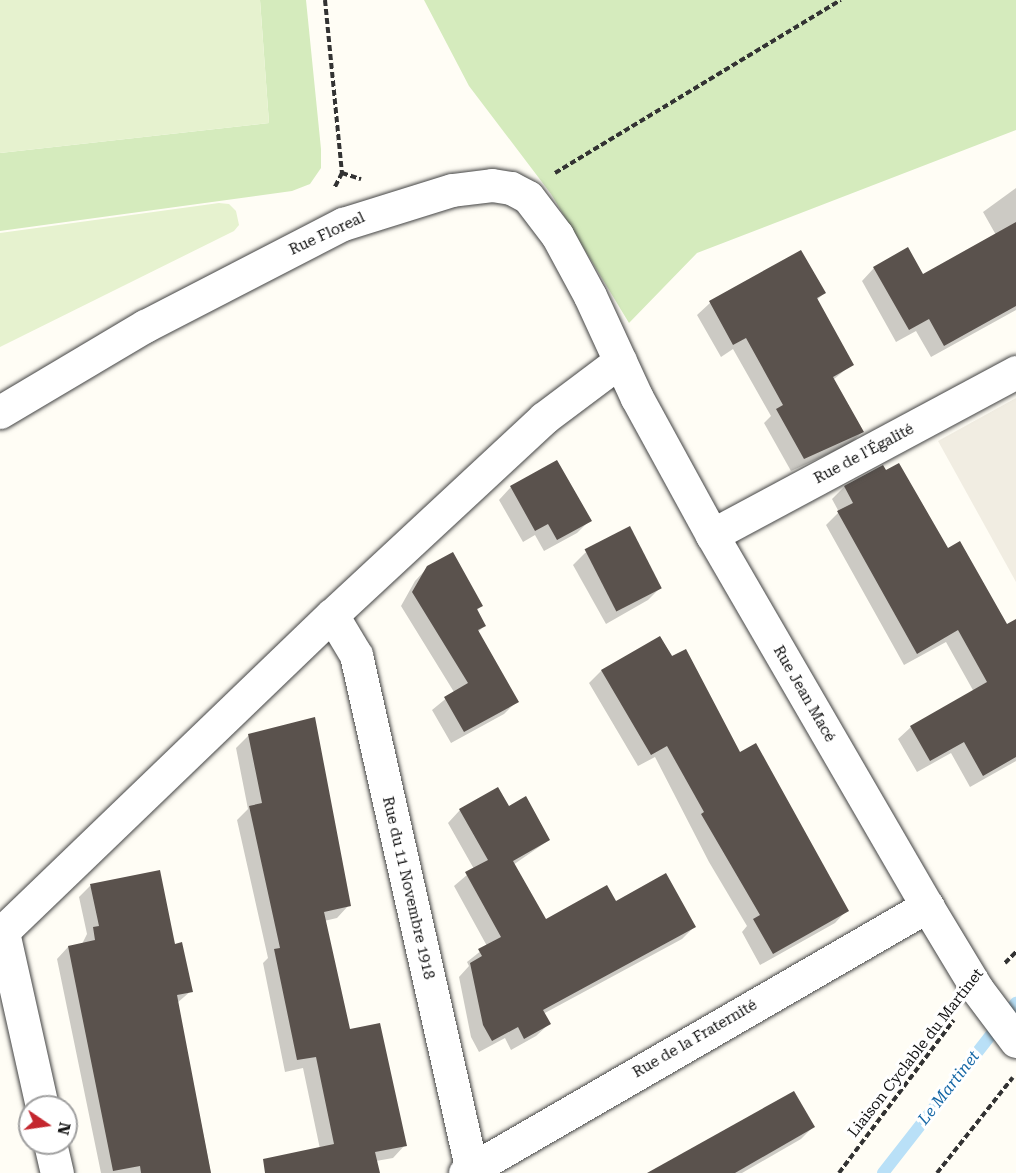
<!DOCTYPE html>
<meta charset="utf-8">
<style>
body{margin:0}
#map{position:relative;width:1016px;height:1173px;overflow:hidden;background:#fffdf5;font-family:"Roboto Serif",serif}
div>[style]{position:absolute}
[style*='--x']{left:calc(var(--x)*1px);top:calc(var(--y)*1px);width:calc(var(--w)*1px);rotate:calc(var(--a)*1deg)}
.green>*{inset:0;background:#d5ebbd}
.pitch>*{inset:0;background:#e6f2cf}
.plaza>*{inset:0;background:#f1ede2}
.shadow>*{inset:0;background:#0003}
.stream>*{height:12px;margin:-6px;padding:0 6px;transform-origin:6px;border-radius:6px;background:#b9e0f7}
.building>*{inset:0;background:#5a524d;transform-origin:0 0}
.path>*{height:4px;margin-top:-2px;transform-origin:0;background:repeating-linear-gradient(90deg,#333 0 6px,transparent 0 9px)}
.roads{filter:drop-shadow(0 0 2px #444) drop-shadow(0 0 2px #444)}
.minor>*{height:33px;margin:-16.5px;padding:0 16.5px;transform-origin:16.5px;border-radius:16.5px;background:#fff}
span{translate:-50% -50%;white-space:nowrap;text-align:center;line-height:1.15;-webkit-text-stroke:6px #fff;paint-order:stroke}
.street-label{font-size:15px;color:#111}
.water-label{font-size:16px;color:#1768a6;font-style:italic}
.north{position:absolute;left:18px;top:1095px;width:60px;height:60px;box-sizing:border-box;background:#fff;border:2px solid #a0a0a0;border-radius:50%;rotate:103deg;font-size:16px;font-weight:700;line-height:24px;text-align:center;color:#111}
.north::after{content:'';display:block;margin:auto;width:21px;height:27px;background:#c4262e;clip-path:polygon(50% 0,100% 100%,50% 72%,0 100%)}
</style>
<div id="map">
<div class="green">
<div style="clip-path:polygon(260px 0,306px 0,321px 149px,321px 168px,310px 184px,292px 191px,0 231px,0 153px,269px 123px)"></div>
<div style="clip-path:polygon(424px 0,1016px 0,1016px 130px,697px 253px,629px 323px,551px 194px,469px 86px)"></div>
</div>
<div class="pitch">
<div style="clip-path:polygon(0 0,260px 0,269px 123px,0 153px)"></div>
<div style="clip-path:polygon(219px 203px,229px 204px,236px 211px,239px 225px,234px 231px,0 347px,0 233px)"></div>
</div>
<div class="plaza">
<div style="clip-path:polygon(1016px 398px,1016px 582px,938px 441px)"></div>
</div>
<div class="shadow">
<div style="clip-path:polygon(1016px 188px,1016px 310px,931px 357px,916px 331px,896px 342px,862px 281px,874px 268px,923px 276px,996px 235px,983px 212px)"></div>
<div style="clip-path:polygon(801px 252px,824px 293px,817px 300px,852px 364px,833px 380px,862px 432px,850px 444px,791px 471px,764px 423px,771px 416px,733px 349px,721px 357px,697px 315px,710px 303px)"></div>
<div style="clip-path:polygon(882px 467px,1006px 627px,1016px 633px,1016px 761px,970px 787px,951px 753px,917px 772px,898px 739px,911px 727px,974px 692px,946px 642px,904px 665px,826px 525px,839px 512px,832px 499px,844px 487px)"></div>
<div style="clip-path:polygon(511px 487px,590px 520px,577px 533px,544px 551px,535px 535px,523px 542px,499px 500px)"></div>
<div style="clip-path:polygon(630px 528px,660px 588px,648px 600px,606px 624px,573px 565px,585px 553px)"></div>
<div style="clip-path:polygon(428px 567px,481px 606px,476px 611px,484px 626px,477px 633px,517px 701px,504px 714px,451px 743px,432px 710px,454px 692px,401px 606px,415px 581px)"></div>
<div style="clip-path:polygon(660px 638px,847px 910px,835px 923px,760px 965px,742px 932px,747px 926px,709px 862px,655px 757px,638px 766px,589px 683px,601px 671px)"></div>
<div style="clip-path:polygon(314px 719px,349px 905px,337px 918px,324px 921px,349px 1031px,405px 1145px,393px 1158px,376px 1161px,378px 1173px,290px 1173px,320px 1149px,303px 1068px,285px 1072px,263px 963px,268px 958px,237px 820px,248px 809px,236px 748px,248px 736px)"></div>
<div style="clip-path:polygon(508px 808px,549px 840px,513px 865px,545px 921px,615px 903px,695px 926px,682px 939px,543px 1014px,549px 1024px,536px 1036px,511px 1050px,505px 1038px,479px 1052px,471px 1037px,459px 977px,469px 966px,467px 962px,487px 946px,454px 886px,474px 869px,448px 823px,460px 810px)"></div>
<div style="clip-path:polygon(90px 886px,174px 945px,191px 991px,177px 1003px,211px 1173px,101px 1173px,57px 959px,68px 947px,82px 944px,87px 934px,79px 897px)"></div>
<div style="clip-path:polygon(813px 1127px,801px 1139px,742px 1173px,650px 1173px)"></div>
</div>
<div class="stream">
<div style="--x:883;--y:1173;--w:216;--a:-52"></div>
</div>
<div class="building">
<div style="clip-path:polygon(1016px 222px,1016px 306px,944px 346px,929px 319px,909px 330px,873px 267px,908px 247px,923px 274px)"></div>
<div style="clip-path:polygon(801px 250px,826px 293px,817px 298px,854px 365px,833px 377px,864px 432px,804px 459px,776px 409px,783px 405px,746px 338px,733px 345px,709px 301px)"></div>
<div style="clip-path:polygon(557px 460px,592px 521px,557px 540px,548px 524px,535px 531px,510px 486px)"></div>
<div style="clip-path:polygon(899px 463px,948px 548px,960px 541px,1007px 624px,1016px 619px,1016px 757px,983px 776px,964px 742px,930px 761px,910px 726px,987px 682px,958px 630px,917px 654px,837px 511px,853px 503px,844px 486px,883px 465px,886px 470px)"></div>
<div style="left:630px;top:526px;width:70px;height:51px;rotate:63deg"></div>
<div style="clip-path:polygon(453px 552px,483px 606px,477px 609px,486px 626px,478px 630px,519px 702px,464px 732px,444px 697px,468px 683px,412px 592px,427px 566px)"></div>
<div style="clip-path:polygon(660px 636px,672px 656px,686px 649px,740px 752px,756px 743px,849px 911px,773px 954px,753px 919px,760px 915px,701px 814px,704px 812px,667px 746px,651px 755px,601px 670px)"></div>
<div style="clip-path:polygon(315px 717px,351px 906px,324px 912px,350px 1029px,380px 1023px,407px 1146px,375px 1152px,380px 1173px,265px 1173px,263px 1159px,334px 1144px,316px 1057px,297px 1060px,274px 949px,280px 948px,249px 806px,262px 803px,248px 734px)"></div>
<div style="clip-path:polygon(498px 787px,509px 806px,526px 796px,550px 840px,513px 861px,546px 919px,607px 885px,616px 901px,666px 873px,696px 927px,543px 1010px,551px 1024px,524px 1039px,518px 1027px,492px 1041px,483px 1025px,470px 963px,482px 956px,478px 949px,501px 937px,465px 872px,488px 860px,459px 809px)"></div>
<div style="clip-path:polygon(160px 870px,175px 944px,182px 942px,193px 992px,177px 995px,211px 1173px,141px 1173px,140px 1166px,113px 1171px,68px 946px,95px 940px,93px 927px,99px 926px,90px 884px)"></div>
<div style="clip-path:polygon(794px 1091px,815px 1127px,735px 1173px,647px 1173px)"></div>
</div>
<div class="path">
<div style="--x:325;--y:0;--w:174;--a:84.4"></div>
<div style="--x:342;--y:173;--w:16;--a:117"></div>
<div style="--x:342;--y:173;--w:20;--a:18"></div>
<div style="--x:555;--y:173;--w:334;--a:-31.2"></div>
<div style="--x:1005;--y:963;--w:16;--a:-45"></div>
<div style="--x:839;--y:1173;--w:191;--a:-53.1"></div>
<div style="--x:937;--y:1173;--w:122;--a:-51.6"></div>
</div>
<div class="roads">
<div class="minor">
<div style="--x:0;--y:412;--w:169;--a:-30.7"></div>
<div style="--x:145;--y:326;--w:223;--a:-27.3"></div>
<div style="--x:343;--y:224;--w:114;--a:-17.3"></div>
<div style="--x:452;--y:190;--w:40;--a:-7.1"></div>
<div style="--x:492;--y:185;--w:19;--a:9"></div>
<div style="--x:511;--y:188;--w:19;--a:28"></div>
<div style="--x:528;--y:197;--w:48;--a:52.7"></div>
<div style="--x:557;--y:235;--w:69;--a:61.6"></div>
<div style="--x:590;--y:296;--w:112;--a:65.3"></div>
<div style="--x:637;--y:398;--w:156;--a:61.3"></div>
<div style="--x:712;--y:535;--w:429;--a:59.9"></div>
<div style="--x:927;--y:906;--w:97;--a:58.9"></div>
<div style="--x:977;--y:989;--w:65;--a:53.1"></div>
<div style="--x:712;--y:535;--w:345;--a:-28.2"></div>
<div style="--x:332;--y:615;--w:47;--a:59"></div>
<div style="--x:356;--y:655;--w:525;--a:77.34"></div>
<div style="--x:3;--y:932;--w:179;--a:77.4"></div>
<div style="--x:0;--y:934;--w:460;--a:-43.9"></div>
<div style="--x:332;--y:615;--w:289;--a:-42.9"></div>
<div style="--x:544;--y:418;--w:95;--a:-36.9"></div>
<div style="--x:50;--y:1143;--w:31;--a:77"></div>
<div style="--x:465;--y:1173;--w:534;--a:-30.02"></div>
</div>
</div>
<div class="street-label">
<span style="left:327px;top:234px;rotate:-25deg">Rue Floreal</span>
<span style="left:864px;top:454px;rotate:-28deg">Rue de l'Égalité</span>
<span style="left:804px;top:694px;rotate:60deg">Rue Jean Macé</span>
<span style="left:408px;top:888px;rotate:77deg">Rue du 11 Novembre 1918</span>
<span style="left:695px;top:1039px;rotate:-30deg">Rue de la Fraternité</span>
<span style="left:916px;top:1053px;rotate:-52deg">Liaison Cyclable du Martinet</span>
</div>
<div class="water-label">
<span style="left:949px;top:1088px;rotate:-52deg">Le Martinet</span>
</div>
<div class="north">N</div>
</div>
